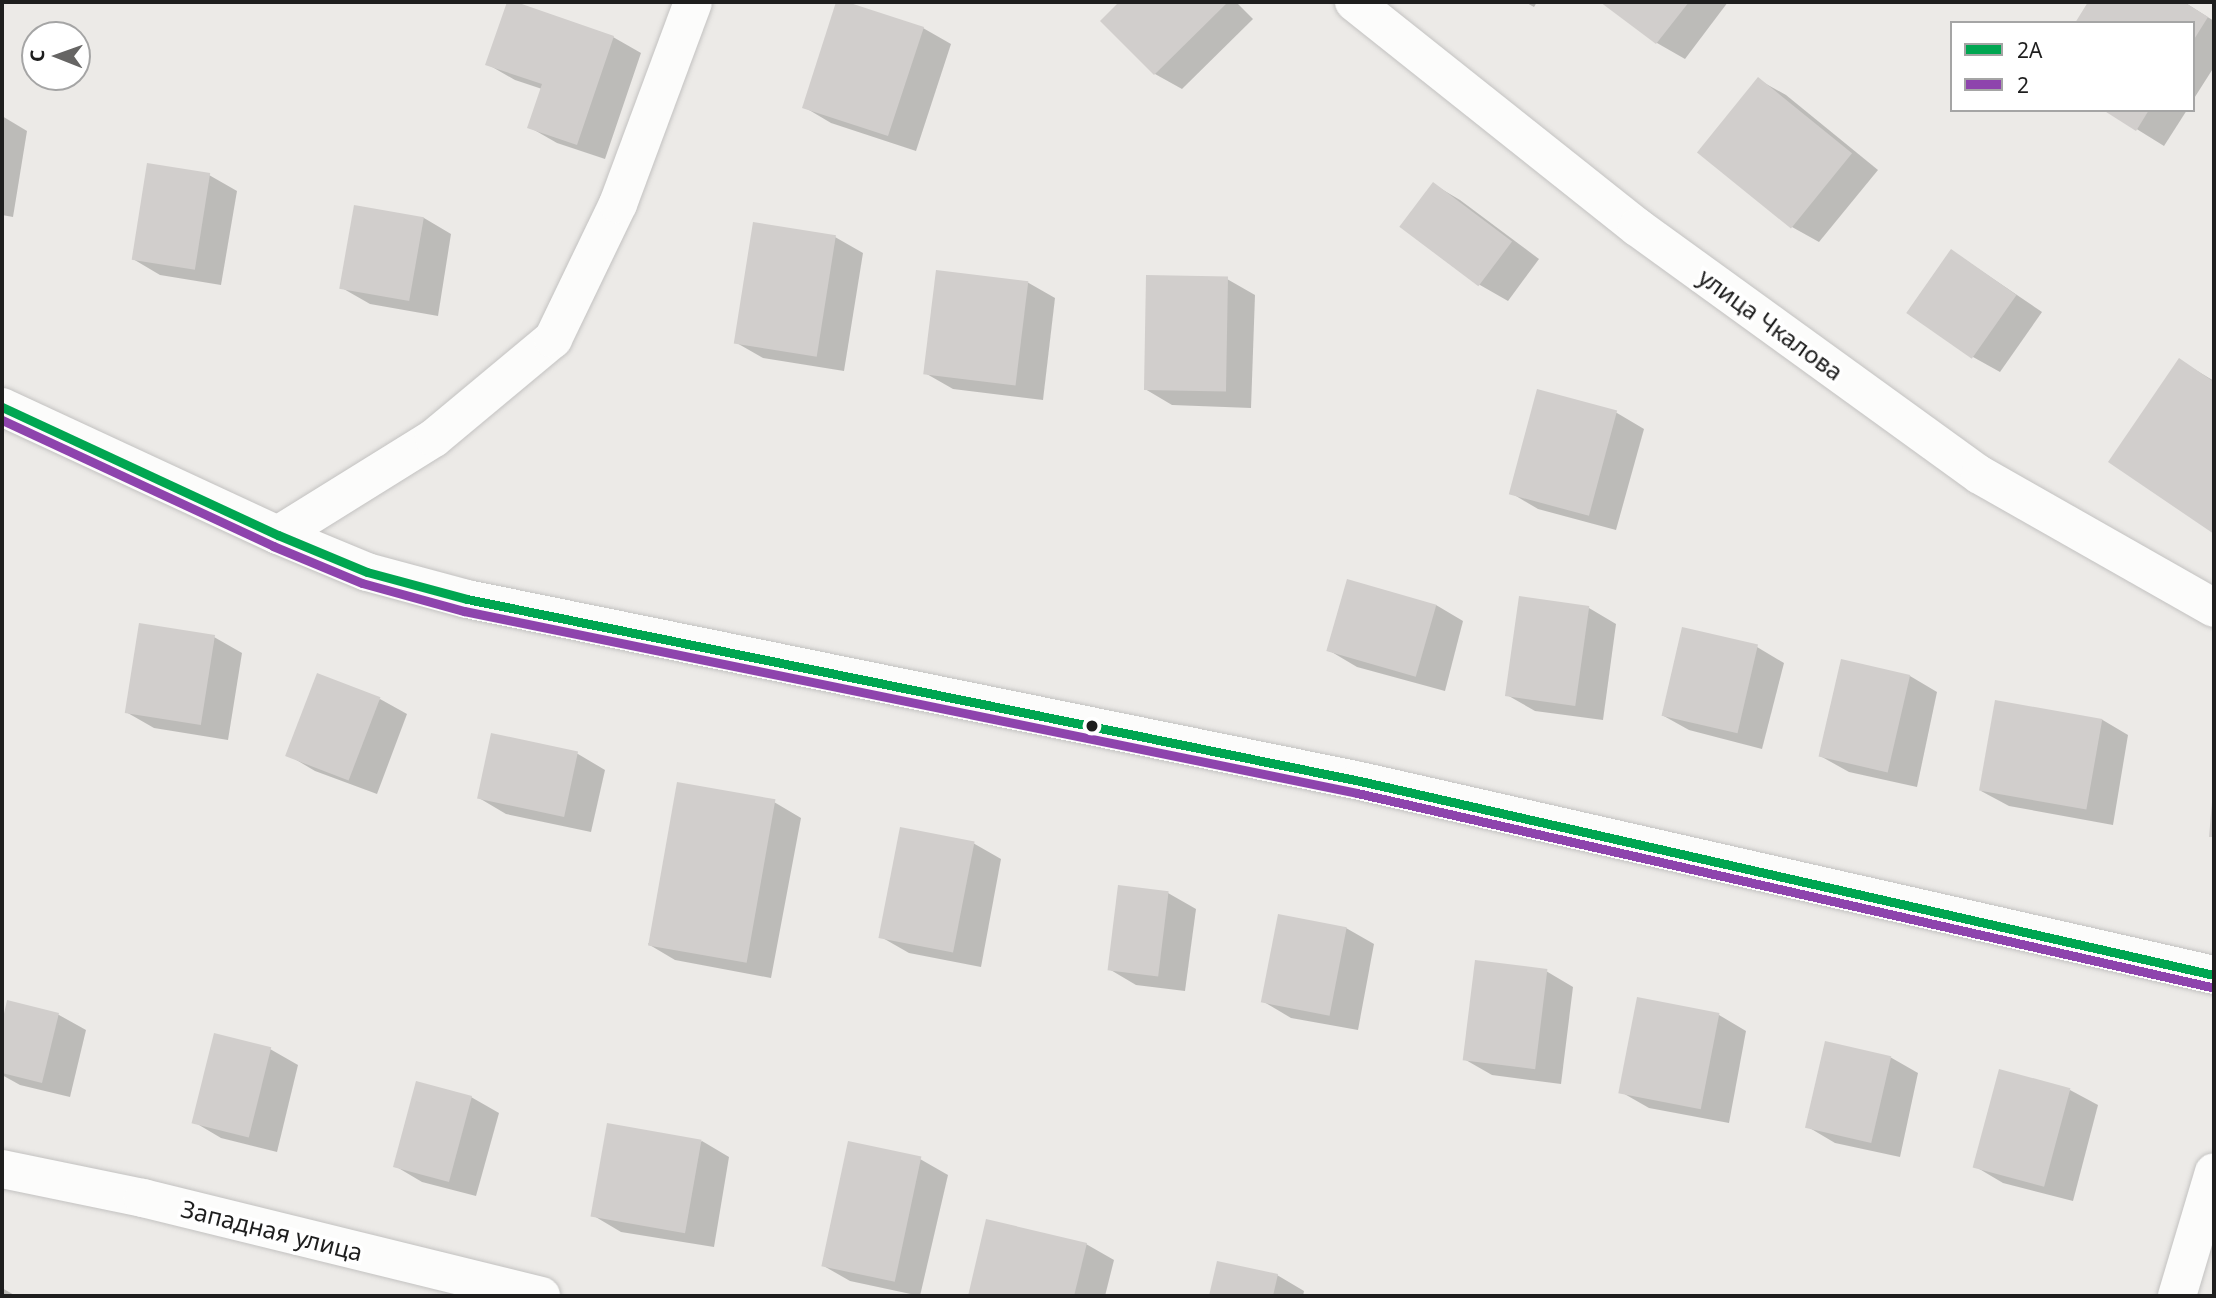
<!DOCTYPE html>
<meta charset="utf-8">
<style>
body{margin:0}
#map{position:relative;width:2216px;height:1298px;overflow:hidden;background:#eceae7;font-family:"Noto Sans",sans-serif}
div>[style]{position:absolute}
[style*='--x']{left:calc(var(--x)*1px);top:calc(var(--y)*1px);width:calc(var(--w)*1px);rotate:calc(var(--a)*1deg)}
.shadow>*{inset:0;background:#0003}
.building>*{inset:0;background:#d1cecc;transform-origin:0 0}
.roads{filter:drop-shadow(0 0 2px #c3c2c1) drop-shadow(0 0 2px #c3c2c1)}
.minor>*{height:38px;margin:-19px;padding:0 19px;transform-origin:19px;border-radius:19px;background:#fcfcfb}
.tertiary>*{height:38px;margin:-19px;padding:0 19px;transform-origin:19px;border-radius:19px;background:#fcfcfb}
.bus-1>*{height:9px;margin:-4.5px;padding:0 4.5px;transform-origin:4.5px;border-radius:4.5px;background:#00a651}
.bus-2>*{height:9px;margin:-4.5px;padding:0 4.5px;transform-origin:4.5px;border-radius:4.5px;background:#8e44ad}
.dots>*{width:19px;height:19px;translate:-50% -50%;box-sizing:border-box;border:4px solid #fff;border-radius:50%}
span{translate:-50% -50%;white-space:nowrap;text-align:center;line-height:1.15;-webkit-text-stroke:7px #fff;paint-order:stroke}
.street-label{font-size:24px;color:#1e1e1e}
.frame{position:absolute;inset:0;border:4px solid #1e1e1e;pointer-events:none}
.legend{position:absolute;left:1950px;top:21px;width:245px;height:91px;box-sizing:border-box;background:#fff;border:2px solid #a5a5a5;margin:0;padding:9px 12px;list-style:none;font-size:21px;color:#1e1e1e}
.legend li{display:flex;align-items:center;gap:14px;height:35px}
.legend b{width:35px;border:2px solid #a5a5a5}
.north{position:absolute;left:21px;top:21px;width:70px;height:70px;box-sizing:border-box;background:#fff;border:2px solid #a5a5a5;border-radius:50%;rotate:271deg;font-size:19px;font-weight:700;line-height:28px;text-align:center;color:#1e1e1e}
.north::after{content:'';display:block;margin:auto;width:24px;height:32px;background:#666564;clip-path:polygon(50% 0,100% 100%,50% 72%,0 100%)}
</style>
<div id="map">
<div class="shadow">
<div style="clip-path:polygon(508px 2px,613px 37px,641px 53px,605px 159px,557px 143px,529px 127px,542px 89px,515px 80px,487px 64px)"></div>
<div style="clip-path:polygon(838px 2px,923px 28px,951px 44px,916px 151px,831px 123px,804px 107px)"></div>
<div style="clip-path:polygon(1122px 2px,1236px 2px,1253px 19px,1182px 89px,1155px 74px,1103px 21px)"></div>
<div style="clip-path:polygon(1525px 2px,1537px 2px,1534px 7px)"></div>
<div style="clip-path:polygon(1603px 2px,1728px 2px,1685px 59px,1657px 43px)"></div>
<div style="clip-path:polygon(2091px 2px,2184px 2px,2214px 21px,2214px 67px,2193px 100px,2193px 23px,2077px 23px)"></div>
<div style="clip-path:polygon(1759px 80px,1786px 95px,1878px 170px,1819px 242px,1792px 227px)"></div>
<div style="clip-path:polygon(2106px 110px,2187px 110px,2164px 146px)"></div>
<div style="clip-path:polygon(2px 116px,27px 131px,13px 217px,2px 215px)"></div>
<div style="clip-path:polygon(209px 175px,237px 191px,221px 285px,160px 275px,133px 259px)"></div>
<div style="clip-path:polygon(1433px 184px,1460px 200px,1539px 259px,1508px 301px,1480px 285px,1401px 226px)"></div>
<div style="clip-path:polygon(355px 207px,424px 218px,451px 234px,438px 316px,370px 304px,342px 288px)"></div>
<div style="clip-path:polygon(835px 237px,863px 253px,844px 371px,763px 358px,735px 342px)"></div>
<div style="clip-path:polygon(1952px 251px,2042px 312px,2000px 372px,1973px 357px)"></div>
<div style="clip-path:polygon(1227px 279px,1255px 295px,1251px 408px,1172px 405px,1145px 389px)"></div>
<div style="clip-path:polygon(1027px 282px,1055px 298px,1043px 400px,953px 389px,925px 373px)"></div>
<div style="clip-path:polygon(2179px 360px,2214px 381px,2214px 532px,2111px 461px)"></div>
<div style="clip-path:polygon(1538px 391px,1617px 413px,1644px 429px,1616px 530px,1538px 509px,1511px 493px)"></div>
<div style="clip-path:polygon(1436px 605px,1463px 621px,1445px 691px,1357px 667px,1330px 651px)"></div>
<div style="clip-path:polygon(1589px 608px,1616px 624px,1603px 720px,1535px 711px,1507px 695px)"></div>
<div style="clip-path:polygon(214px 637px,242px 653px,228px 740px,154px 728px,126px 712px)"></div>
<div style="clip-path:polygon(1757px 647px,1784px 663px,1762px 749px,1689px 730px,1662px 715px)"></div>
<div style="clip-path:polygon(1843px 662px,1910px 676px,1937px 692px,1917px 787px,1849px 772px,1822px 757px)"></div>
<div style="clip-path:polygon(380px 699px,407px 714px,377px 794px,315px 771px,288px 755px)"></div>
<div style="clip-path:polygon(2101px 719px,2128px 735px,2113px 825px,2009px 806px,1981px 791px)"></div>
<div style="clip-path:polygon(492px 735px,578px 754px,605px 770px,591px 832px,506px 814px,479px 798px)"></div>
<div style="clip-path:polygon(774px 802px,801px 818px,771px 978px,675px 960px,648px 944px)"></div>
<div style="clip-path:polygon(973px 843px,1001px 859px,981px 967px,909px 953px,881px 937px)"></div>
<div style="clip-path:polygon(1168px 893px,1196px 909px,1185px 991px,1136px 985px,1109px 969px)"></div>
<div style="clip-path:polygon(1346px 928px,1374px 944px,1358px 1030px,1291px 1018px,1264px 1002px)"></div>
<div style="clip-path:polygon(1546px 971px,1573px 987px,1561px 1084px,1492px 1075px,1464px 1059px)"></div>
<div style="clip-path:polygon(1639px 999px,1719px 1015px,1746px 1031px,1729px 1123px,1649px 1108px,1621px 1092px)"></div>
<div style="clip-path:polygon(9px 1002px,59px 1015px,86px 1030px,70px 1097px,20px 1085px,2px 1075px,2px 1031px)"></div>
<div style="clip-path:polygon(270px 1049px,298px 1065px,277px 1152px,221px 1138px,194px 1122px)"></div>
<div style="clip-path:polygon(1890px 1057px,1918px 1073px,1900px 1157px,1835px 1143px,1808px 1127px)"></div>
<div style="clip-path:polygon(2070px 1090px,2098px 1105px,2073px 1201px,2003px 1183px,1976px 1167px)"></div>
<div style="clip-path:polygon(471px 1097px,499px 1113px,476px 1196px,422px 1182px,395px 1166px)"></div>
<div style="clip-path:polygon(702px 1141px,729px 1157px,714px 1247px,621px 1232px,594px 1216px)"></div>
<div style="clip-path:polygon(920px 1159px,948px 1175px,920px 1296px,850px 1281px,822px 1265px)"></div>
<div style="clip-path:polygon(987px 1221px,1086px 1244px,1114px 1260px,1105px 1296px,970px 1296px)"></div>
<div style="clip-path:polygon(1218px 1263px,1277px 1275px,1304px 1291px,1303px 1296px,1211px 1296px)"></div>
<div style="clip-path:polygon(2px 1288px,16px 1296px,2px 1296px)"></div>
</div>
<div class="building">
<div style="clip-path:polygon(507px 2px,516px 2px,614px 36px,577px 145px,527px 128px,542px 84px,485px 65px)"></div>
<div style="clip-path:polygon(836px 2px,847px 2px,924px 27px,888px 136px,802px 108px)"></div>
<div style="clip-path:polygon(1119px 2px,1228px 2px,1154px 75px,1100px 21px)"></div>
<div style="clip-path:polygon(1600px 2px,1689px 2px,1656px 44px)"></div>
<div style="clip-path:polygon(2088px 2px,2184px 2px,2208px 17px,2193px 41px,2193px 23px,2075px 23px)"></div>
<div style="left:1758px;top:77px;width:121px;height:97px;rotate:39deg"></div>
<div style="clip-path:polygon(2103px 110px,2149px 110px,2136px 131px)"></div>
<div style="left:147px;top:163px;width:64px;height:98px;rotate:9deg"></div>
<div style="left:1433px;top:182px;width:99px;height:56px;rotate:37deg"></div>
<div style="left:354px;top:205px;width:71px;height:85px;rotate:10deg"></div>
<div style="left:753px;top:222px;width:84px;height:123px;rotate:9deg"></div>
<div style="left:1951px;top:249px;width:80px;height:78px;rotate:35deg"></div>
<div style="left:936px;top:270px;width:93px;height:105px;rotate:7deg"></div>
<div style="left:1146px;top:275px;width:82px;height:115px;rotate:1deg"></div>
<div style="clip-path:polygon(2179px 358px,2214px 382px,2214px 534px,2108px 462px)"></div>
<div style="left:1537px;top:389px;width:83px;height:109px;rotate:15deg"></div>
<div style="left:1347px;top:579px;width:93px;height:75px;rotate:16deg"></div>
<div style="left:1519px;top:596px;width:71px;height:101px;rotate:8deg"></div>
<div style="left:139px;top:623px;width:77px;height:91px;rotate:9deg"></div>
<div style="left:1682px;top:627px;width:78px;height:91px;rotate:13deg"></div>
<div style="left:1841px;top:659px;width:71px;height:100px;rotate:13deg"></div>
<div style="left:317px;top:673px;width:68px;height:89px;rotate:21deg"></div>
<div style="left:1995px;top:700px;width:109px;height:92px;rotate:10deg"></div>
<div style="left:491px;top:733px;width:89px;height:67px;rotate:12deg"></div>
<div style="left:677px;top:782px;width:100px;height:166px;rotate:10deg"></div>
<div style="clip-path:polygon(2212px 802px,2214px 802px,2214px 837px,2209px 837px)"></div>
<div style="left:900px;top:827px;width:76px;height:113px;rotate:11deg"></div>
<div style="left:1118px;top:885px;width:51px;height:86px;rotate:7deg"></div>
<div style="left:1278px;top:914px;width:70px;height:90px;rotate:11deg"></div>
<div style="left:1475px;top:960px;width:73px;height:101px;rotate:7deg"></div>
<div style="left:1637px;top:997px;width:84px;height:98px;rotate:11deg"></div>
<div style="clip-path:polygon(7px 1000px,59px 1013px,42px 1083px,2px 1073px,2px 1023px)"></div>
<div style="left:214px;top:1033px;width:59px;height:93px;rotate:14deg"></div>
<div style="left:1825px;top:1041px;width:68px;height:89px;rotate:13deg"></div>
<div style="left:1999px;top:1069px;width:74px;height:102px;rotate:15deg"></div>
<div style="left:416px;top:1081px;width:58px;height:89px;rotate:15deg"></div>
<div style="left:607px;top:1123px;width:96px;height:95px;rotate:10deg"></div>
<div style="left:848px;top:1141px;width:75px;height:128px;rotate:12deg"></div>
<div style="clip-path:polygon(986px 1219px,1087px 1243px,1074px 1296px,968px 1296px)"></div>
<div style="clip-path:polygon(1217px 1261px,1278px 1274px,1273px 1296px,1209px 1296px)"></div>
</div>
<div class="roads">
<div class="minor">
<div style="--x:1354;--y:2;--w:362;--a:38.5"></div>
<div style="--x:1637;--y:227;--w:423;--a:35.9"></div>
<div style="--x:1980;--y:475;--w:269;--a:29.6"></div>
<div style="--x:278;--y:535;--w:184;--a:-31.9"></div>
<div style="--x:434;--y:438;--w:155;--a:-39.8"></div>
<div style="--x:553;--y:339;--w:150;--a:-64.3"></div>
<div style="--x:618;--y:204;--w:215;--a:-69.6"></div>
<div style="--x:2;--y:1169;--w:144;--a:11.6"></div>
<div style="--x:143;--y:1198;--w:410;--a:13.8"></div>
<div style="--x:2177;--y:1296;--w:129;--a:-73.4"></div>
</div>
<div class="tertiary">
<div style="--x:2;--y:407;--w:304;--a:24.9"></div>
<div style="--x:278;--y:535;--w:96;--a:22.6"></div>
<div style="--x:367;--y:572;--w:104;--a:15.1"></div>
<div style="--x:467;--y:599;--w:911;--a:11.52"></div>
<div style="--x:1360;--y:781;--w:876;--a:12.8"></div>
</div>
</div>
<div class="bus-1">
<div style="--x:2;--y:407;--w:304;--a:24.9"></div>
<div style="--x:278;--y:535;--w:96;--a:22.6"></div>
<div style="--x:367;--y:572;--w:104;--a:15.1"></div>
<div style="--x:467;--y:599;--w:911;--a:11.52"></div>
<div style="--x:1360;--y:781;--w:876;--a:12.8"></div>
</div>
<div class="bus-2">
<div style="--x:2;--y:420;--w:299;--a:24.9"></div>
<div style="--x:273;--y:546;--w:96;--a:22.6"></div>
<div style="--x:362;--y:583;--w:106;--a:15.4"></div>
<div style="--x:464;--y:611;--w:911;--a:11.52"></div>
<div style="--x:1357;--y:793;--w:876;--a:12.8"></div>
</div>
<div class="dots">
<div style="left:1092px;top:726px;background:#1e1e1e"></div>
</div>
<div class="street-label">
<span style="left:1771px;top:324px;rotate:36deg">улица Чкалова</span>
<span style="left:272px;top:1230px;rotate:14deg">Западная улица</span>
</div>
<div class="frame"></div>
<ul class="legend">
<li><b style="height:9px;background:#00a651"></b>2А</li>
<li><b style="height:9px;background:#8e44ad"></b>2</li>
</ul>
<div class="north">С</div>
</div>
